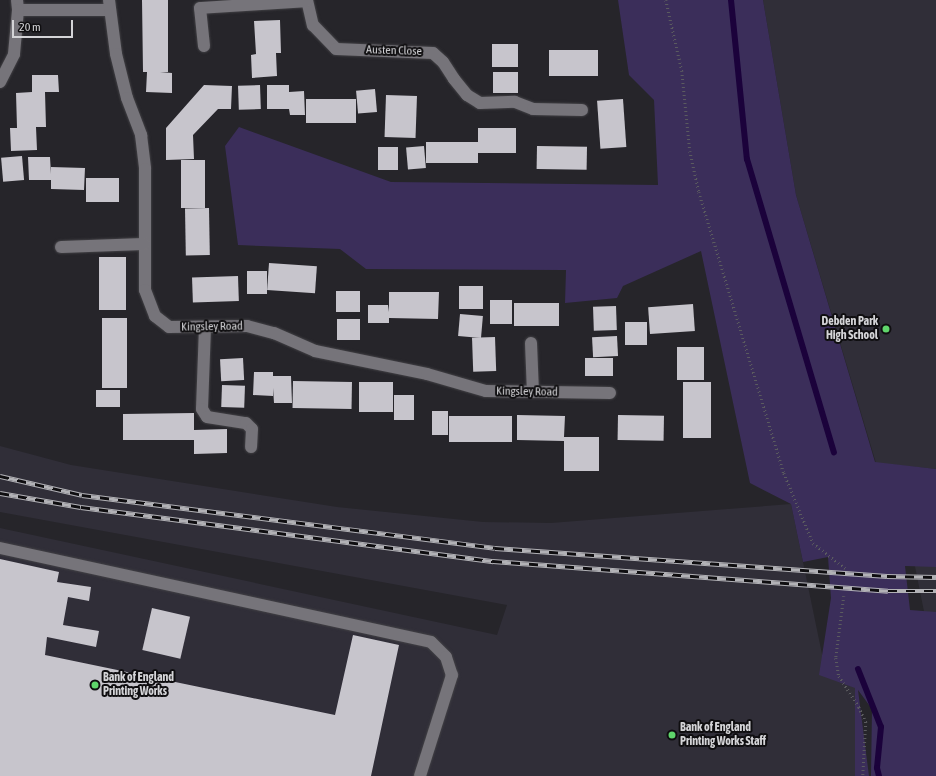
<!DOCTYPE html>
<style>
body{margin:0}
#map{position:relative;width:936px;height:776px;overflow:hidden;background:#26252a;font-family:"Asap Condensed",sans-serif}
div>[style]{position:absolute}
[style*='--x']{left:calc(var(--x)*1px);top:calc(var(--y)*1px);width:calc(var(--w)*1px);rotate:calc(var(--a)*1deg)}
.built>*{inset:0;background:#302e38}
.green>*{inset:0;background:#3b2e5a}
.stream>*{height:6px;margin:-3px;padding:0 3px;transform-origin:3px;border-radius:3px;background:#1b023b}
.building>*{inset:0;background:#c7c5cc;transform-origin:0 0}
.path>*{height:2.5px;margin-top:-1.25px;transform-origin:0;background:repeating-linear-gradient(90deg,#5b5b5f 0 1px,transparent 0 4px)}
.roads{filter:drop-shadow(0 0 1px #424145) drop-shadow(0 0 1px #424145)}
.minor>*{height:12px;margin:-6px;padding:0 6px;transform-origin:6px;border-radius:6px;background:#76747a}
.rail>*{height:4.5px;margin-top:-2.25px;transform-origin:0;background:repeating-linear-gradient(90deg,#0f0e10 0 9px,#b2b2b6 0 18px);box-sizing:border-box;border-block:1px solid #b2b2b6}
.dots>*{width:11px;height:11px;translate:-50% -50%;box-sizing:border-box;border:2px solid #0f0e10;border-radius:50%}
span{translate:-50% -50%;white-space:nowrap;text-align:center;line-height:1.15;-webkit-text-stroke:4px #0f0e10;paint-order:stroke}
.street-label{font-size:12px;color:#d4d4d7}
.poi-label{font-size:12px;color:#d4d4d7;font-weight:700}
.right{translate:-100% -50%;text-align:right}
.left{translate:0 -50%;text-align:left}
.scale{position:absolute;left:12px;top:20px;width:61px;height:18px;box-sizing:border-box;border:2px solid #d4d4d7;border-top:0;padding-left:5px;font-size:12px;line-height:14px;white-space:nowrap;color:#d4d4d7;-webkit-text-stroke:3px #0f0e10;paint-order:stroke}
</style>
<div id="map">
<div class="built">
<div style="clip-path:polygon(763px 0,936px 0,936px 469px,876px 463px,796px 195px)"></div>
<div style="clip-path:polygon(0 446px,71px 465px,337px 507px,483px 522px,551px 523px,791px 504px,823px 659px,855px 665px,855px 776px,0 776px,0 528px,497px 635px,507px 605px,0 512px)"></div>
<div style="clip-path:polygon(899px 487px,936px 491px,936px 661px,934px 661px)"></div>
</div>
<div class="green">
<div style="clip-path:polygon(618px 0,763px 0,796px 195px,875px 462px,936px 469px,936px 567px,905px 566px,910px 610px,936px 612px,936px 776px,871px 776px,872px 709px,858px 690px,869px 776px,855px 776px,855px 688px,819px 675px,831px 598px,828px 557px,803px 562px,791px 504px,750px 483px,701px 251px,623px 286px,617px 298px,565px 303px,566px 270px,366px 269px,340px 249px,238px 245px,225px 146px,239px 127px,391px 182px,658px 185px,654px 100px,629px 75px)"></div>
</div>
<div class="stream">
<div style="--x:731;--y:0;--w:160;--a:84.3"></div>
<div style="--x:747;--y:159;--w:306;--a:73.5"></div>
<div style="--x:858;--y:669;--w:62;--a:68.4"></div>
<div style="--x:881;--y:727;--w:41;--a:95.6"></div>
<div style="--x:877;--y:768;--w:8;--a:76"></div>
</div>
<div class="building">
<div style="clip-path:polygon(142px 0,168px 0,168px 72px,160px 72px,172px 73px,172px 93px,146px 92px,147px 72px,143px 72px)"></div>
<div style="clip-path:polygon(280px 20px,281px 53px,276px 53px,277px 76px,252px 78px,251px 55px,256px 54px,254px 21px)"></div>
<div style="left:492px;top:44px;width:26px;height:23px"></div>
<div style="left:549px;top:50px;width:49px;height:26px"></div>
<div style="left:518px;top:72px;width:21px;height:25px;rotate:90deg"></div>
<div style="clip-path:polygon(32px 75px,58px 75px,59px 92px,45px 92px,46px 127px,36px 127px,37px 150px,11px 151px,10px 128px,17px 128px,16px 93px,32px 92px)"></div>
<div style="clip-path:polygon(204px 85px,232px 86px,231px 109px,218px 109px,193px 135px,194px 159px,166px 160px,166px 128px)"></div>
<div style="left:260px;top:85px;width:24px;height:22px;rotate:88deg"></div>
<div style="clip-path:polygon(267px 85px,289px 85px,289px 92px,304px 91px,305px 115px,290px 115px,289px 109px,267px 109px)"></div>
<div style="left:375px;top:89px;width:23px;height:19px;rotate:85deg"></div>
<div style="left:386px;top:95px;width:31px;height:42px;rotate:2deg"></div>
<div style="left:306px;top:99px;width:50px;height:24px"></div>
<div style="left:623px;top:99px;width:48px;height:26px;rotate:86deg"></div>
<div style="left:478px;top:128px;width:38px;height:25px"></div>
<div style="left:426px;top:142px;width:52px;height:21px"></div>
<div style="left:424px;top:146px;width:22px;height:18px;rotate:85deg"></div>
<div style="left:537px;top:146px;width:50px;height:23px;rotate:1deg"></div>
<div style="left:378px;top:147px;width:20px;height:23px"></div>
<div style="left:22px;top:156px;width:24px;height:21px;rotate:85deg"></div>
<div style="clip-path:polygon(28px 157px,50px 157px,51px 174px,51px 167px,85px 168px,84px 190px,51px 189px,51px 180px,29px 180px)"></div>
<div style="left:181px;top:160px;width:24px;height:48px"></div>
<div style="left:119px;top:178px;width:24px;height:33px;rotate:90deg"></div>
<div style="left:209px;top:208px;width:47px;height:24px;rotate:89deg"></div>
<div style="left:99px;top:257px;width:27px;height:53px"></div>
<div style="left:269px;top:263px;width:48px;height:27px;rotate:4deg"></div>
<div style="left:247px;top:271px;width:20px;height:23px"></div>
<div style="left:238px;top:276px;width:25px;height:46px;rotate:88deg"></div>
<div style="left:459px;top:286px;width:24px;height:23px"></div>
<div style="left:336px;top:291px;width:24px;height:21px"></div>
<div style="clip-path:polygon(389px 292px,439px 292px,438px 319px,389px 318px,389px 323px,368px 323px,368px 305px,388px 305px,389px 312px)"></div>
<div style="left:490px;top:300px;width:22px;height:24px"></div>
<div style="left:559px;top:303px;width:23px;height:45px;rotate:90deg"></div>
<div style="left:693px;top:304px;width:27px;height:45px;rotate:86deg"></div>
<div style="left:616px;top:306px;width:24px;height:23px;rotate:88deg"></div>
<div style="left:460px;top:314px;width:23px;height:22px;rotate:5deg"></div>
<div style="left:102px;top:318px;width:25px;height:70px"></div>
<div style="left:337px;top:319px;width:23px;height:21px"></div>
<div style="left:625px;top:322px;width:22px;height:23px"></div>
<div style="left:617px;top:336px;width:20px;height:25px;rotate:87deg"></div>
<div style="left:495px;top:337px;width:34px;height:23px;rotate:88deg"></div>
<div style="left:677px;top:347px;width:27px;height:33px"></div>
<div style="left:243px;top:358px;width:22px;height:23px;rotate:87deg"></div>
<div style="left:585px;top:358px;width:28px;height:18px"></div>
<div style="clip-path:polygon(254px 372px,273px 372px,273px 376px,291px 376px,292px 403px,274px 403px,273px 388px,273px 396px,253px 395px)"></div>
<div style="left:293px;top:381px;width:59px;height:27px;rotate:1deg"></div>
<div style="left:359px;top:382px;width:34px;height:30px"></div>
<div style="left:683px;top:382px;width:28px;height:56px"></div>
<div style="left:222px;top:385px;width:23px;height:22px;rotate:2deg"></div>
<div style="left:120px;top:390px;width:17px;height:24px;rotate:90deg"></div>
<div style="left:394px;top:395px;width:20px;height:25px"></div>
<div style="left:432px;top:411px;width:16px;height:24px"></div>
<div style="clip-path:polygon(194px 413px,194px 430px,227px 429px,227px 453px,194px 454px,194px 440px,123px 440px,123px 414px)"></div>
<div style="clip-path:polygon(517px 415px,565px 416px,564px 437px,599px 437px,599px 471px,564px 471px,564px 441px,517px 440px)"></div>
<div style="left:618px;top:415px;width:46px;height:25px;rotate:1deg"></div>
<div style="left:449px;top:416px;width:63px;height:26px"></div>
<div style="clip-path:polygon(0 559px,59px 572px,57px 582px,91px 587px,89px 601px,68px 597px,63px 625px,99px 631px,96px 647px,47px 637px,45px 655px,335px 715px,353px 635px,399px 645px,371px 776px,0 776px)"></div>
<div style="left:152px;top:608px;width:39px;height:43px;rotate:13deg"></div>
</div>
<div class="path">
<div style="--x:666;--y:0;--w:73;--a:77.3"></div>
<div style="--x:682;--y:71;--w:80;--a:84.3"></div>
<div style="--x:690;--y:151;--w:42;--a:77.6"></div>
<div style="--x:699;--y:192;--w:294;--a:73.2"></div>
<div style="--x:784;--y:473;--w:76;--a:67.5"></div>
<div style="--x:813;--y:543;--w:41;--a:38"></div>
<div style="--x:844;--y:596;--w:63;--a:97.4"></div>
<div style="--x:836;--y:658;--w:18;--a:81"></div>
<div style="--x:839;--y:676;--w:37;--a:57"></div>
<div style="--x:859;--y:707;--w:17;--a:65"></div>
<div style="--x:866;--y:722;--w:54;--a:93.2"></div>
</div>
<div class="roads">
<div class="minor">
<div style="--x:17;--y:0;--w:10;--a:84"></div>
<div style="--x:18;--y:10;--w:91;--a:0"></div>
<div style="--x:109;--y:0;--w:54;--a:82.6"></div>
<div style="--x:116;--y:54;--w:45;--a:76"></div>
<div style="--x:127;--y:98;--w:40;--a:69"></div>
<div style="--x:141;--y:135;--w:34;--a:83"></div>
<div style="--x:145;--y:169;--w:121;--a:90"></div>
<div style="--x:145;--y:290;--w:28;--a:69"></div>
<div style="--x:155;--y:316;--w:18;--a:38"></div>
<div style="--x:169;--y:327;--w:78;--a:-0.7"></div>
<div style="--x:247;--y:326;--w:28;--a:15"></div>
<div style="--x:274;--y:333;--w:45;--a:23.7"></div>
<div style="--x:315;--y:351;--w:114;--a:11.6"></div>
<div style="--x:427;--y:374;--w:61;--a:16.1"></div>
<div style="--x:486;--y:391;--w:124;--a:0.9"></div>
<div style="--x:307;--y:0;--w:26;--a:77"></div>
<div style="--x:313;--y:25;--w:33;--a:46"></div>
<div style="--x:336;--y:49;--w:97;--a:2.4"></div>
<div style="--x:433;--y:53;--w:13;--a:42"></div>
<div style="--x:443;--y:62;--w:20;--a:57"></div>
<div style="--x:454;--y:79;--w:21;--a:51"></div>
<div style="--x:467;--y:95;--w:15;--a:32"></div>
<div style="--x:480;--y:103;--w:35;--a:-2"></div>
<div style="--x:515;--y:102;--w:19;--a:21"></div>
<div style="--x:533;--y:109;--w:49;--a:1.2"></div>
<div style="--x:204;--y:46;--w:38;--a:-96"></div>
<div style="--x:200;--y:8;--w:107;--a:-3.7"></div>
<div style="--x:0;--y:82;--w:31;--a:-63"></div>
<div style="--x:14;--y:54;--w:44;--a:-84.8"></div>
<div style="--x:61;--y:247;--w:83;--a:-2.1"></div>
<div style="--x:205;--y:327;--w:82;--a:92.1"></div>
<div style="--x:202;--y:409;--w:9;--a:58"></div>
<div style="--x:207;--y:417;--w:39;--a:9"></div>
<div style="--x:246;--y:423;--w:8;--a:45"></div>
<div style="--x:252;--y:429;--w:18;--a:93"></div>
<div style="--x:531;--y:343;--w:49;--a:87.7"></div>
<div style="--x:0;--y:548;--w:441;--a:12.3"></div>
<div style="--x:431;--y:642;--w:21;--a:45"></div>
<div style="--x:446;--y:657;--w:19;--a:72"></div>
<div style="--x:452;--y:675;--w:106;--a:107.6"></div>
</div>
</div>
<div class="rail">
<div style="--x:0;--y:476;--w:84;--a:13"></div>
<div style="--x:82;--y:495;--w:416;--a:7.3"></div>
<div style="--x:495;--y:548;--w:393;--a:4.1"></div>
<div style="--x:887;--y:576;--w:49;--a:1.2"></div>
<div style="--x:0;--y:493;--w:82;--a:9.8"></div>
<div style="--x:81;--y:507;--w:416;--a:7.5"></div>
<div style="--x:493;--y:561;--w:396;--a:4.3"></div>
<div style="--x:888;--y:591;--w:48;--a:0"></div>
</div>
<div class="dots">
<div style="left:886px;top:329px;background:#5fd56b"></div>
<div style="left:95px;top:685px;background:#5fd56b"></div>
<div style="left:672px;top:735px;background:#5fd56b"></div>
</div>
<div class="street-label">
<span style="left:394px;top:51px;rotate:2deg">Austen Close</span>
<span style="left:212px;top:327px;rotate:-1deg">Kingsley Road</span>
<span style="left:527px;top:392px;rotate:1deg">Kingsley Road</span>
</div>
<div class="poi-label">
<span class="right" style="left:878px;top:329px">Debden Park<br>High School</span>
<span class="left" style="left:103px;top:685px">Bank of England<br>Printing Works</span>
<span class="left" style="left:680px;top:735px">Bank of England<br>Printing Works Staff</span>
</div>
<div class="scale">20 m</div>
</div>
